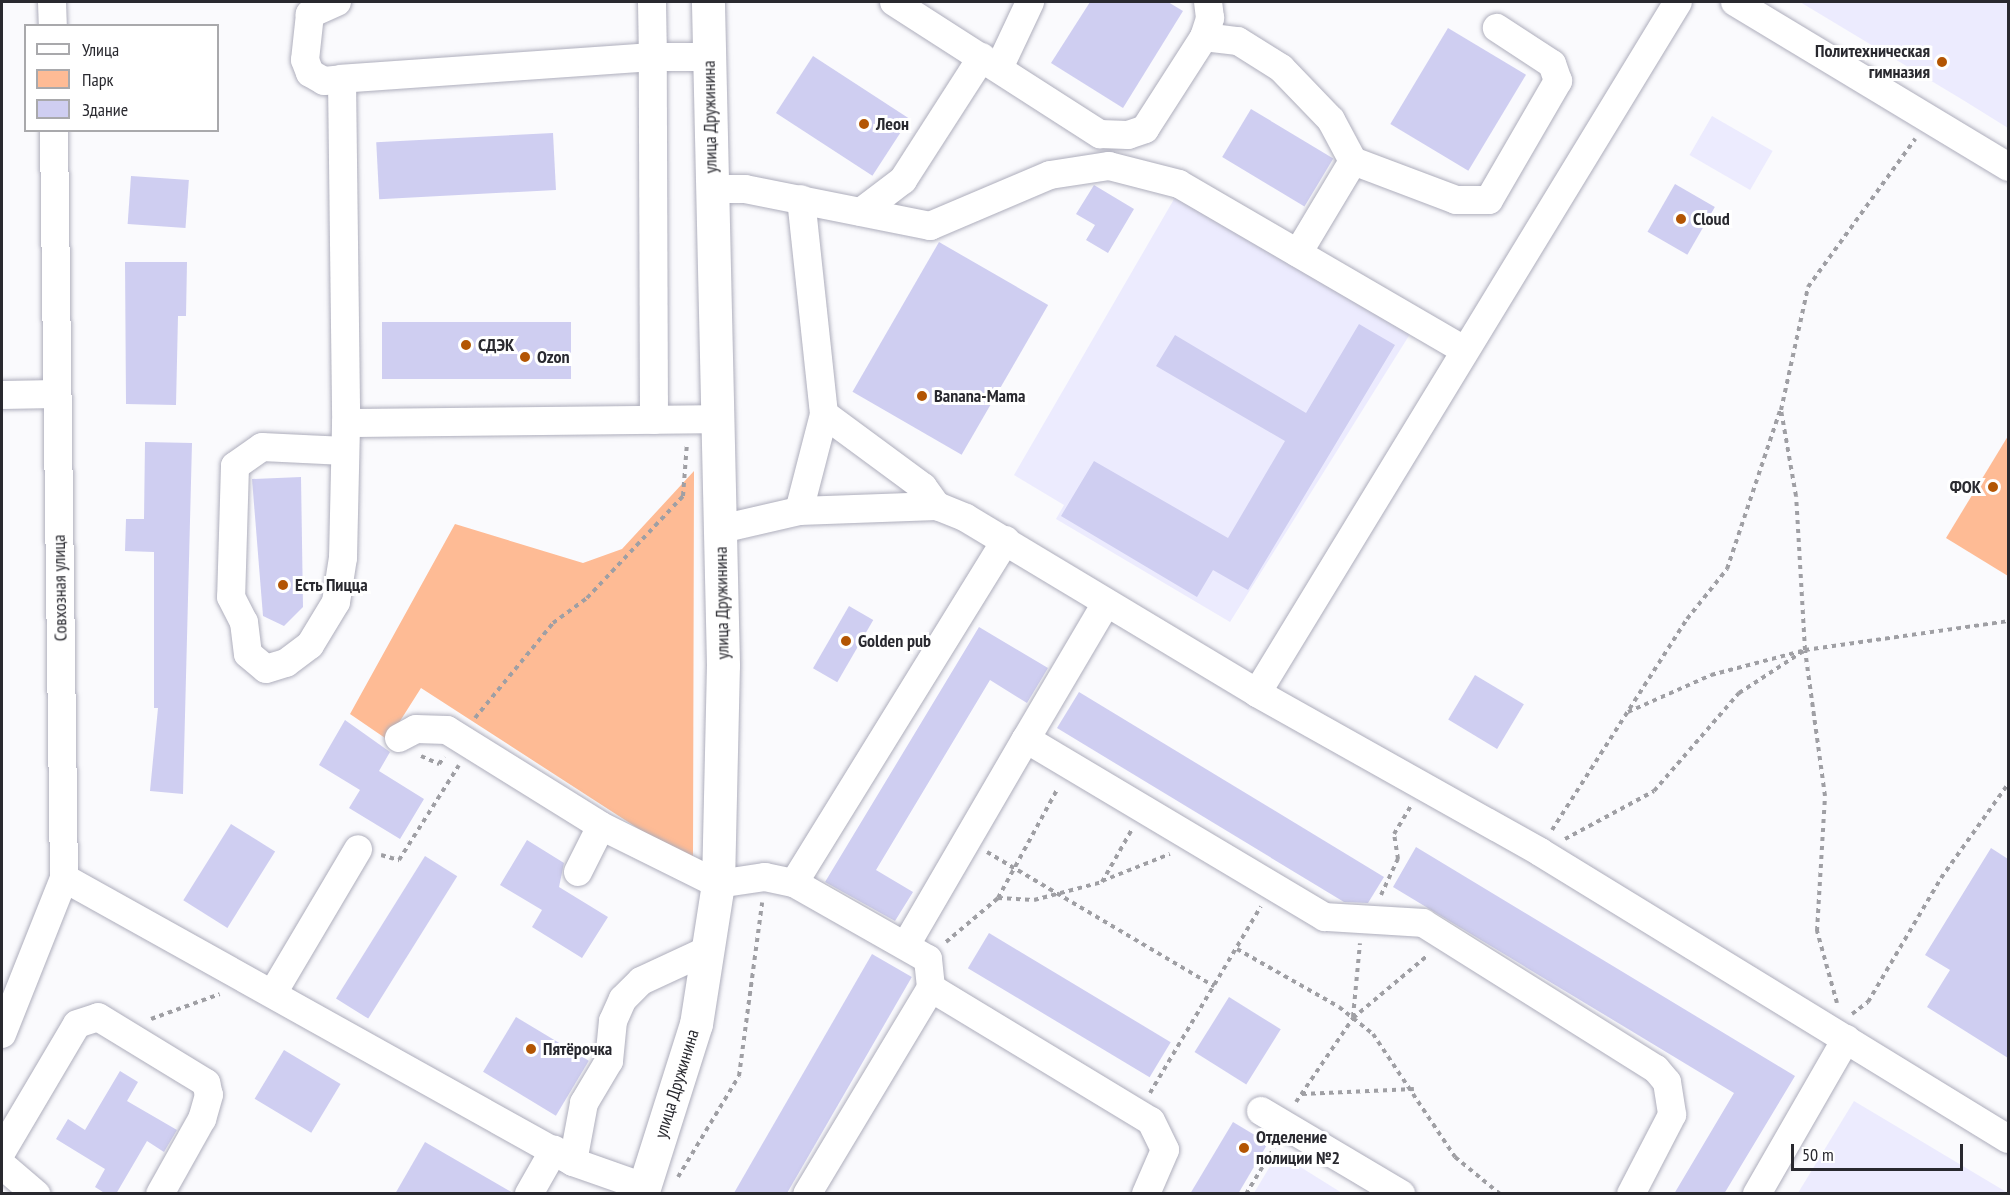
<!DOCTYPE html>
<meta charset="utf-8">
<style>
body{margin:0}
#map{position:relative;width:2010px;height:1195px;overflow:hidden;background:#fafafd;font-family:"PT Sans Narrow",sans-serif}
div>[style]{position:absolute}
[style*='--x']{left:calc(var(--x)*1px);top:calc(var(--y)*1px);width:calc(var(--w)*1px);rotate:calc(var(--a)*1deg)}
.built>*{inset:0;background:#ecebfe;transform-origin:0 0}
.green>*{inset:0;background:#febb95}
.building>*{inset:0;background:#cfcef1;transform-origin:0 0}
.path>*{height:4px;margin-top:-2px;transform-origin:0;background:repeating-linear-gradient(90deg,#9f9fa4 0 4.5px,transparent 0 9px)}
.roads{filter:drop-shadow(0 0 2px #aeaebc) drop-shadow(0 0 2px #aeaebc)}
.minor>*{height:28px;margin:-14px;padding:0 14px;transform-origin:14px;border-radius:14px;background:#fff}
.major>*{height:33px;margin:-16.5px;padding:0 16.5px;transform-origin:16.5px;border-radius:16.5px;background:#fff}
.dots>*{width:16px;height:16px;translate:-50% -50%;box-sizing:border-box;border:3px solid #fff;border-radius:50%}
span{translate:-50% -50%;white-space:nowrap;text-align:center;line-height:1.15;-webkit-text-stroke:6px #fff;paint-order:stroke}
.poi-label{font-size:18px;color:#29292f;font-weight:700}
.right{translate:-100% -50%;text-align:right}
.left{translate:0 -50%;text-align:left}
.street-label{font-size:18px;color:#29292f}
.frame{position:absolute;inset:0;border:3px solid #29292f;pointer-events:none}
.legend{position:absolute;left:24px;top:24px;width:195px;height:108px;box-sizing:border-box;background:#fff;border:2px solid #a9a9ac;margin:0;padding:8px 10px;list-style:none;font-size:18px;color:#29292f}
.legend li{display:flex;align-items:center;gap:12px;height:30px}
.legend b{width:30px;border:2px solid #a9a9ac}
.scale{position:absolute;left:1791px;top:1144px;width:172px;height:27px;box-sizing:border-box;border:3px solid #29292f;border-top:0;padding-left:8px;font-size:18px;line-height:21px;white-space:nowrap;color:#29292f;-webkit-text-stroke:4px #fff;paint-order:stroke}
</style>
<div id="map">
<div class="built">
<div style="clip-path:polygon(1800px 2px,2008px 2px,2008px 128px,1963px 100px)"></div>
<div style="left:1712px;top:116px;width:70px;height:45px;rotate:30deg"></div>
<div style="clip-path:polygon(1177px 194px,1410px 334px,1230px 622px,1056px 519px,1064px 505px,1014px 475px)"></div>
<div style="clip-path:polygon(1854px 1101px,2008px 1193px,1798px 1193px)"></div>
<div style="clip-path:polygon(1278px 1153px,1342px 1193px,1254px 1193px)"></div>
</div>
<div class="green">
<div style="clip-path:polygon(2008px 436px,2008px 576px,1946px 538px)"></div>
<div style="clip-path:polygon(694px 471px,693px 864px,421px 688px,388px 740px,350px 714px,455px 524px,583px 563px,622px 549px)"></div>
</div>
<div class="building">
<div style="clip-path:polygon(1090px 2px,1168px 2px,1183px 11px,1123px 108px,1051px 63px)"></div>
<div style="left:1448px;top:28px;width:91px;height:112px;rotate:31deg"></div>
<div style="left:813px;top:56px;width:115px;height:68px;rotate:33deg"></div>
<div style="left:1251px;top:109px;width:96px;height:56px;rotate:31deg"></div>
<div style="left:553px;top:133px;width:57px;height:177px;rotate:87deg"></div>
<div style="left:131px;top:176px;width:58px;height:48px;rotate:4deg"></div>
<div style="left:1675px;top:184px;width:46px;height:55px;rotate:30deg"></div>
<div style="clip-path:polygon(1094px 185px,1134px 209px,1108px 253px,1086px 240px,1095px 225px,1076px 214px)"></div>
<div style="left:939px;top:242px;width:126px;height:173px;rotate:30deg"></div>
<div style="clip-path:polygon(125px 262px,187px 262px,186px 316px,178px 316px,176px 405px,126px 404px)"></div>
<div style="left:571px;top:322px;width:57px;height:189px;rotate:90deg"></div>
<div style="clip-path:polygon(1359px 324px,1395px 345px,1248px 590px,1213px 570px,1197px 597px,1061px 516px,1094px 461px,1228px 538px,1285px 441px,1156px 366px,1175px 335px,1306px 413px)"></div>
<div style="clip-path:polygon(145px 442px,192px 443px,183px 794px,150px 791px,158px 708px,154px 708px,154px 552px,125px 551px,126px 519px,144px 519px)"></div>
<div style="clip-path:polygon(301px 477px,303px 607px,284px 626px,263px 616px,252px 479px)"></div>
<div style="left:849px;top:606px;width:28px;height:72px;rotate:30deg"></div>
<div style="clip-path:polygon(979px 627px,1048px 668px,1027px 703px,990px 680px,876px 870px,913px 892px,895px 921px,825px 882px)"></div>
<div style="left:1475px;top:675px;width:57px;height:52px;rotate:31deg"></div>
<div style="clip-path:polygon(1079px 692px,1384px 877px,1368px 903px,1344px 902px,1057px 728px)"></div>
<div style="clip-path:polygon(345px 720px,390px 752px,379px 771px,424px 799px,400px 839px,349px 808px,360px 790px,319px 765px)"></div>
<div style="left:231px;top:824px;width:52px;height:90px;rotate:32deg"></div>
<div style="clip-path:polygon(527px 840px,564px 863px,559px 887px,608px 917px,582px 958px,532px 927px,542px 910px,500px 885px)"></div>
<div style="clip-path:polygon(1416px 847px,1795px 1076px,1724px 1194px,1674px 1194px,1734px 1093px,1393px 887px)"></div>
<div style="clip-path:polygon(1991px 848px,2008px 859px,2008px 1058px,1927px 1007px,1950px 970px,1925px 955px)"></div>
<div style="left:425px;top:856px;width:38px;height:168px;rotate:32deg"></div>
<div style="left:989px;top:933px;width:212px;height:41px;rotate:31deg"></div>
<div style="left:872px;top:954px;width:46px;height:281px;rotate:30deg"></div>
<div style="left:1229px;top:997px;width:61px;height:65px;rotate:32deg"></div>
<div style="left:516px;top:1017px;width:85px;height:64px;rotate:31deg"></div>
<div style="left:284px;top:1050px;width:66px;height:57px;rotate:31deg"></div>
<div style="clip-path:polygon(120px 1071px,138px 1082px,127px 1101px,177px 1130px,164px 1152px,147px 1141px,116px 1194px,106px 1194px,95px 1187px,105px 1169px,56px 1139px,68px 1119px,85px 1130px)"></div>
<div style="clip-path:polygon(1233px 1122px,1268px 1143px,1238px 1194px,1190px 1194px)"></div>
<div style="clip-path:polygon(425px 1142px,513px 1193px,513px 1194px,395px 1194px)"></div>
</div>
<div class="path">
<div style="--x:1628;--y:712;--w:91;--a:-24"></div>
<div style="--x:1711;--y:675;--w:94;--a:-14.8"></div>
<div style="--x:475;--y:718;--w:123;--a:-50.6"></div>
<div style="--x:553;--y:623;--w:42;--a:-36.3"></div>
<div style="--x:587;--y:598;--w:140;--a:-46.7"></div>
<div style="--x:683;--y:496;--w:53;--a:-85.7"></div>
<div style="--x:421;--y:756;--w:20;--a:24"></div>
<div style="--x:439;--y:764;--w:9;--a:-54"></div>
<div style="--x:1552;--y:830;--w:250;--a:-57.4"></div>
<div style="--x:1687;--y:619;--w:64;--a:-51.3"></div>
<div style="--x:1727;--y:569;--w:167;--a:-71.5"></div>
<div style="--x:1565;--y:839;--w:101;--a:-28.3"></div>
<div style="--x:1654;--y:791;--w:130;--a:-49.1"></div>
<div style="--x:1739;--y:693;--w:79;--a:-33.1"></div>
<div style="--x:1805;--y:650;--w:205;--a:-8.1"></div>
<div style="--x:987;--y:852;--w:264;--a:30.6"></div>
<div style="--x:381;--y:855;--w:19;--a:16"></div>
<div style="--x:399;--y:860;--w:112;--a:-57.7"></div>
<div style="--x:1102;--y:881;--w:73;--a:-21.7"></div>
<div style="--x:1381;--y:895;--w:40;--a:-65"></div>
<div style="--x:1398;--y:859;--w:25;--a:-99"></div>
<div style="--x:1394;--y:834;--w:33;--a:-59"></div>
<div style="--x:998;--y:898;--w:36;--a:3"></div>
<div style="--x:1034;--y:900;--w:70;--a:-14.8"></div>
<div style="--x:1102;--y:882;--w:59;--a:-60.4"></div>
<div style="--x:946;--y:942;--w:68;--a:-40.2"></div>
<div style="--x:998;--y:898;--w:125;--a:-61.4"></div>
<div style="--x:1237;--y:949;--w:117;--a:29.6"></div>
<div style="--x:1339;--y:1007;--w:43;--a:38.5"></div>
<div style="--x:1373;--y:1034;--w:148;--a:56.3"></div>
<div style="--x:1455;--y:1157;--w:58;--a:39.4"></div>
<div style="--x:1837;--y:1003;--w:75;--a:-105.5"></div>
<div style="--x:1817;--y:931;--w:135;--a:-86.6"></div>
<div style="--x:1825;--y:796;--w:147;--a:-97.8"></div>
<div style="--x:1805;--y:650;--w:154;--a:-93.3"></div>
<div style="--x:1796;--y:496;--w:87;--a:-99.9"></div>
<div style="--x:1781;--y:410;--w:126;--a:-77.6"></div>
<div style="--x:1808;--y:287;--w:183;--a:-54.1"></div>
<div style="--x:1852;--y:1014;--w:20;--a:-37"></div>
<div style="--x:1868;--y:1002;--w:144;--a:-59.5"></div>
<div style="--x:1941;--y:878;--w:115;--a:-54.5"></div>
<div style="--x:1353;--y:1017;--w:74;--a:-84.6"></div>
<div style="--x:151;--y:1019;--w:73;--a:-19.9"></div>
<div style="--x:1150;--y:1093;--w:217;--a:-59.3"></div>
<div style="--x:1302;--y:1094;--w:112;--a:-2.6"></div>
<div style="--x:1296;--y:1102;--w:102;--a:-55.8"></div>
<div style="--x:1353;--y:1018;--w:98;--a:-40"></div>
<div style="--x:678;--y:1177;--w:118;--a:-58.9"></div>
<div style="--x:739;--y:1076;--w:175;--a:-82.4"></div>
<div style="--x:1246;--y:1194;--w:54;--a:-58.7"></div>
</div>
<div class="roads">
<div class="minor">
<div style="--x:52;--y:2;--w:24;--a:88"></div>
<div style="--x:337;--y:2;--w:30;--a:156"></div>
<div style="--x:310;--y:14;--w:46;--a:96.2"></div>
<div style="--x:305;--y:60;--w:14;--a:69"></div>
<div style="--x:310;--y:73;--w:16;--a:30"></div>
<div style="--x:324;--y:81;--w:18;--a:-6"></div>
<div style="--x:652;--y:2;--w:55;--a:89"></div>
<div style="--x:653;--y:57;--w:312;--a:176"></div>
<div style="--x:342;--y:79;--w:344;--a:89.3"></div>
<div style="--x:346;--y:423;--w:371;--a:-0.6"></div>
<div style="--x:894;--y:2;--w:245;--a:32.7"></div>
<div style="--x:1100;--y:134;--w:28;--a:2"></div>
<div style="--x:1128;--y:135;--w:18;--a:-19"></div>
<div style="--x:1145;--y:129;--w:109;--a:-57.3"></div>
<div style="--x:1204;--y:37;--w:20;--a:-72"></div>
<div style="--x:1210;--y:18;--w:16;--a:-97"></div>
<div style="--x:1735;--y:2;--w:319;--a:31.1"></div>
<div style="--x:1204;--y:37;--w:34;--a:7"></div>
<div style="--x:1238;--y:41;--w:51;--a:32.1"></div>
<div style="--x:1281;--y:68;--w:72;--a:46.1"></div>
<div style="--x:1331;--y:120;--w:47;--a:61.8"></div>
<div style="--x:999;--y:68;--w:73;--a:-64.8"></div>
<div style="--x:711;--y:189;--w:34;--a:0"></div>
<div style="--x:745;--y:189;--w:189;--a:11.3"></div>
<div style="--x:930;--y:226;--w:130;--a:-23"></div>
<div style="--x:1050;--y:175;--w:60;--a:-8.7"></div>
<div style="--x:1109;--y:166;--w:72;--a:14.4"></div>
<div style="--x:1179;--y:184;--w:328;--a:30.2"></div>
<div style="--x:861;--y:212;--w:53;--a:-37.3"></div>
<div style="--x:903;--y:180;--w:146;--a:-57.3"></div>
<div style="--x:1298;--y:253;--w:107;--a:-59.1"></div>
<div style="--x:1353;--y:161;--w:110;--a:20.7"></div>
<div style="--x:1456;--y:200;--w:33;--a:0"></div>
<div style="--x:1489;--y:200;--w:138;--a:-59.9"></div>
<div style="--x:1558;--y:81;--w:18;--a:-109"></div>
<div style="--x:1552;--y:64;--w:66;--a:-146.8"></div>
<div style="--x:2;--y:395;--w:55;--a:-1"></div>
<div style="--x:824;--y:414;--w:123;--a:36.4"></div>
<div style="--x:923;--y:487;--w:24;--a:54"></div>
<div style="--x:654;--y:420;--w:363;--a:-90.2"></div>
<div style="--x:653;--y:57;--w:56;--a:0"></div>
<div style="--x:345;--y:451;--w:83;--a:-177.2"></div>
<div style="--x:262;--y:447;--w:33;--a:145"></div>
<div style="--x:235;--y:466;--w:131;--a:91.7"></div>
<div style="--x:231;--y:597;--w:28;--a:63"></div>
<div style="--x:244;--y:622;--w:32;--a:83"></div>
<div style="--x:248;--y:654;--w:23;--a:40"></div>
<div style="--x:266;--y:669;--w:21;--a:-17"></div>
<div style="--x:286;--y:663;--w:30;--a:-37"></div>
<div style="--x:310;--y:645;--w:50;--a:-58.8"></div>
<div style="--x:336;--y:602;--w:45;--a:-81"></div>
<div style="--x:343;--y:558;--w:135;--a:-88.7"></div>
<div style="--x:799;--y:511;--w:100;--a:-75.5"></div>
<div style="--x:824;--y:414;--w:216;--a:-96.1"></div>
<div style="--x:721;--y:529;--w:80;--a:-13"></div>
<div style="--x:799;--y:511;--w:138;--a:-2.1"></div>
<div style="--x:937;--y:506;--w:31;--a:22"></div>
<div style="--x:966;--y:518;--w:340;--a:31"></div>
<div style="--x:1257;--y:693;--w:325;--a:29.3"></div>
<div style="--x:1540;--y:852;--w:549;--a:31.52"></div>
<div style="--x:1257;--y:693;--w:809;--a:-58.65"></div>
<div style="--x:399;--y:738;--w:19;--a:-28"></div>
<div style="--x:416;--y:729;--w:31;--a:2"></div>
<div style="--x:447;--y:730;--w:181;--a:31.9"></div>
<div style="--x:601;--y:826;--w:131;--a:26.4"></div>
<div style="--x:718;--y:884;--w:48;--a:-8.5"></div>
<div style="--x:765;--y:877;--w:30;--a:12"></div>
<div style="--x:794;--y:883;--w:403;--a:-58.3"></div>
<div style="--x:1026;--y:739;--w:158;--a:-59.5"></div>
<div style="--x:578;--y:872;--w:51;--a:-63.4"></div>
<div style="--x:64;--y:878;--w:583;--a:29.16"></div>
<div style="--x:573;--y:1162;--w:75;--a:19.4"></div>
<div style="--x:794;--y:883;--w:154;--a:29.6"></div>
<div style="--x:928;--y:959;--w:29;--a:84"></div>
<div style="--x:931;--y:988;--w:240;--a:121"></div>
<div style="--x:906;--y:945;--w:238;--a:-59.8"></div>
<div style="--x:1026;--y:739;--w:348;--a:30.8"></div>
<div style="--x:1325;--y:917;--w:98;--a:3.5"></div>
<div style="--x:1423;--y:923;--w:275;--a:32.1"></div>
<div style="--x:1656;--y:1069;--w:17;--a:50"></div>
<div style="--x:1667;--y:1082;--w:33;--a:81"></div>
<div style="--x:1672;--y:1115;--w:89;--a:117.4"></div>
<div style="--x:931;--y:988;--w:257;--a:31.2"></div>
<div style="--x:1151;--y:1121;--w:32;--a:64"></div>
<div style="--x:1165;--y:1150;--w:48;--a:113.4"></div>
<div style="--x:273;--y:993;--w:167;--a:-59.4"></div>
<div style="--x:2;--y:1034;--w:168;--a:-68.3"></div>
<div style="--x:64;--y:878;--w:748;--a:-90.77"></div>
<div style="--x:1261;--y:1111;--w:163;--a:30.7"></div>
<div style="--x:2;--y:1151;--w:147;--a:-59.4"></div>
<div style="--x:77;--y:1024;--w:22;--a:-18"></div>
<div style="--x:98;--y:1017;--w:127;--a:31.4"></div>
<div style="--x:206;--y:1083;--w:12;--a:76"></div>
<div style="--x:209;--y:1095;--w:25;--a:106"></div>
<div style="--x:202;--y:1119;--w:86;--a:119.2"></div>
<div style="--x:573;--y:1162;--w:60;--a:-79.4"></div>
<div style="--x:584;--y:1103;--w:49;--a:-59.2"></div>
<div style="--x:609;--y:1061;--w:40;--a:-84.3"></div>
<div style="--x:613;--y:1021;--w:24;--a:-66"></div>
<div style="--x:623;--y:999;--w:25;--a:-45"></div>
<div style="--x:641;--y:981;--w:76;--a:-24.9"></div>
<div style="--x:2;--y:1165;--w:45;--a:40.5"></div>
<div style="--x:529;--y:1194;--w:51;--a:-60.4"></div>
<div style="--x:1757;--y:1194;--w:179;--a:-60.1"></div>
</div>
<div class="major">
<div style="--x:642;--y:1194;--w:178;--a:-72.4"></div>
<div style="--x:696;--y:1024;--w:142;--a:-81.1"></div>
<div style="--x:718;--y:884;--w:219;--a:-88.7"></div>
<div style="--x:723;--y:665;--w:663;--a:-91.3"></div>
</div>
</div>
<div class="dots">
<div style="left:1942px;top:62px;background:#b35503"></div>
<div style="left:864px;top:124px;background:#b35503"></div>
<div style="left:1681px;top:219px;background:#b35503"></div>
<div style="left:466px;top:345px;background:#b35503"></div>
<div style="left:525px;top:357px;background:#b35503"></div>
<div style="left:922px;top:396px;background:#b35503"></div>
<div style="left:1993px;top:487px;background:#b35503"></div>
<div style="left:283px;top:585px;background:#b35503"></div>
<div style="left:846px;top:641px;background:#b35503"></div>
<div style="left:531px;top:1049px;background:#b35503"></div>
<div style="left:1244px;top:1148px;background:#b35503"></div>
</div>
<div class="poi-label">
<span class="right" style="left:1930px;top:62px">Политехническая<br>гимназия</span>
<span class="left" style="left:876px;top:124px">Леон</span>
<span class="left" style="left:1693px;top:219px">Cloud</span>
<span class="left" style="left:478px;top:345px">СДЭК</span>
<span class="left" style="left:537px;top:357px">Ozon</span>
<span class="left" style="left:934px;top:396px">Banana-Mama</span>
<span class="right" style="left:1981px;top:487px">ФОК</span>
<span class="left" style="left:295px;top:585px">Есть Пицца</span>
<span class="left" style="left:858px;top:641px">Golden pub</span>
<span class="left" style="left:543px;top:1049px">Пятёрочка</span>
<span class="left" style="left:1256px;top:1148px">Отделение<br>полиции №2</span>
</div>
<div class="street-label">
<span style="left:710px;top:117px;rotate:-91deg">улица Дружинина</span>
<span style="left:60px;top:588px;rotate:-91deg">Совхозная улица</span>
<span style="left:722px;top:603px;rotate:-91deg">улица Дружинина</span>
<span style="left:677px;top:1084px;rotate:-73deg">улица Дружинина</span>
</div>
<div class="frame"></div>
<ul class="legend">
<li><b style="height:8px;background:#fff"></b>Улица</li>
<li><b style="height:16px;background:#febb95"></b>Парк</li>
<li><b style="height:16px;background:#cfcef1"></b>Здание</li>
</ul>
<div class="scale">50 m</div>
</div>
